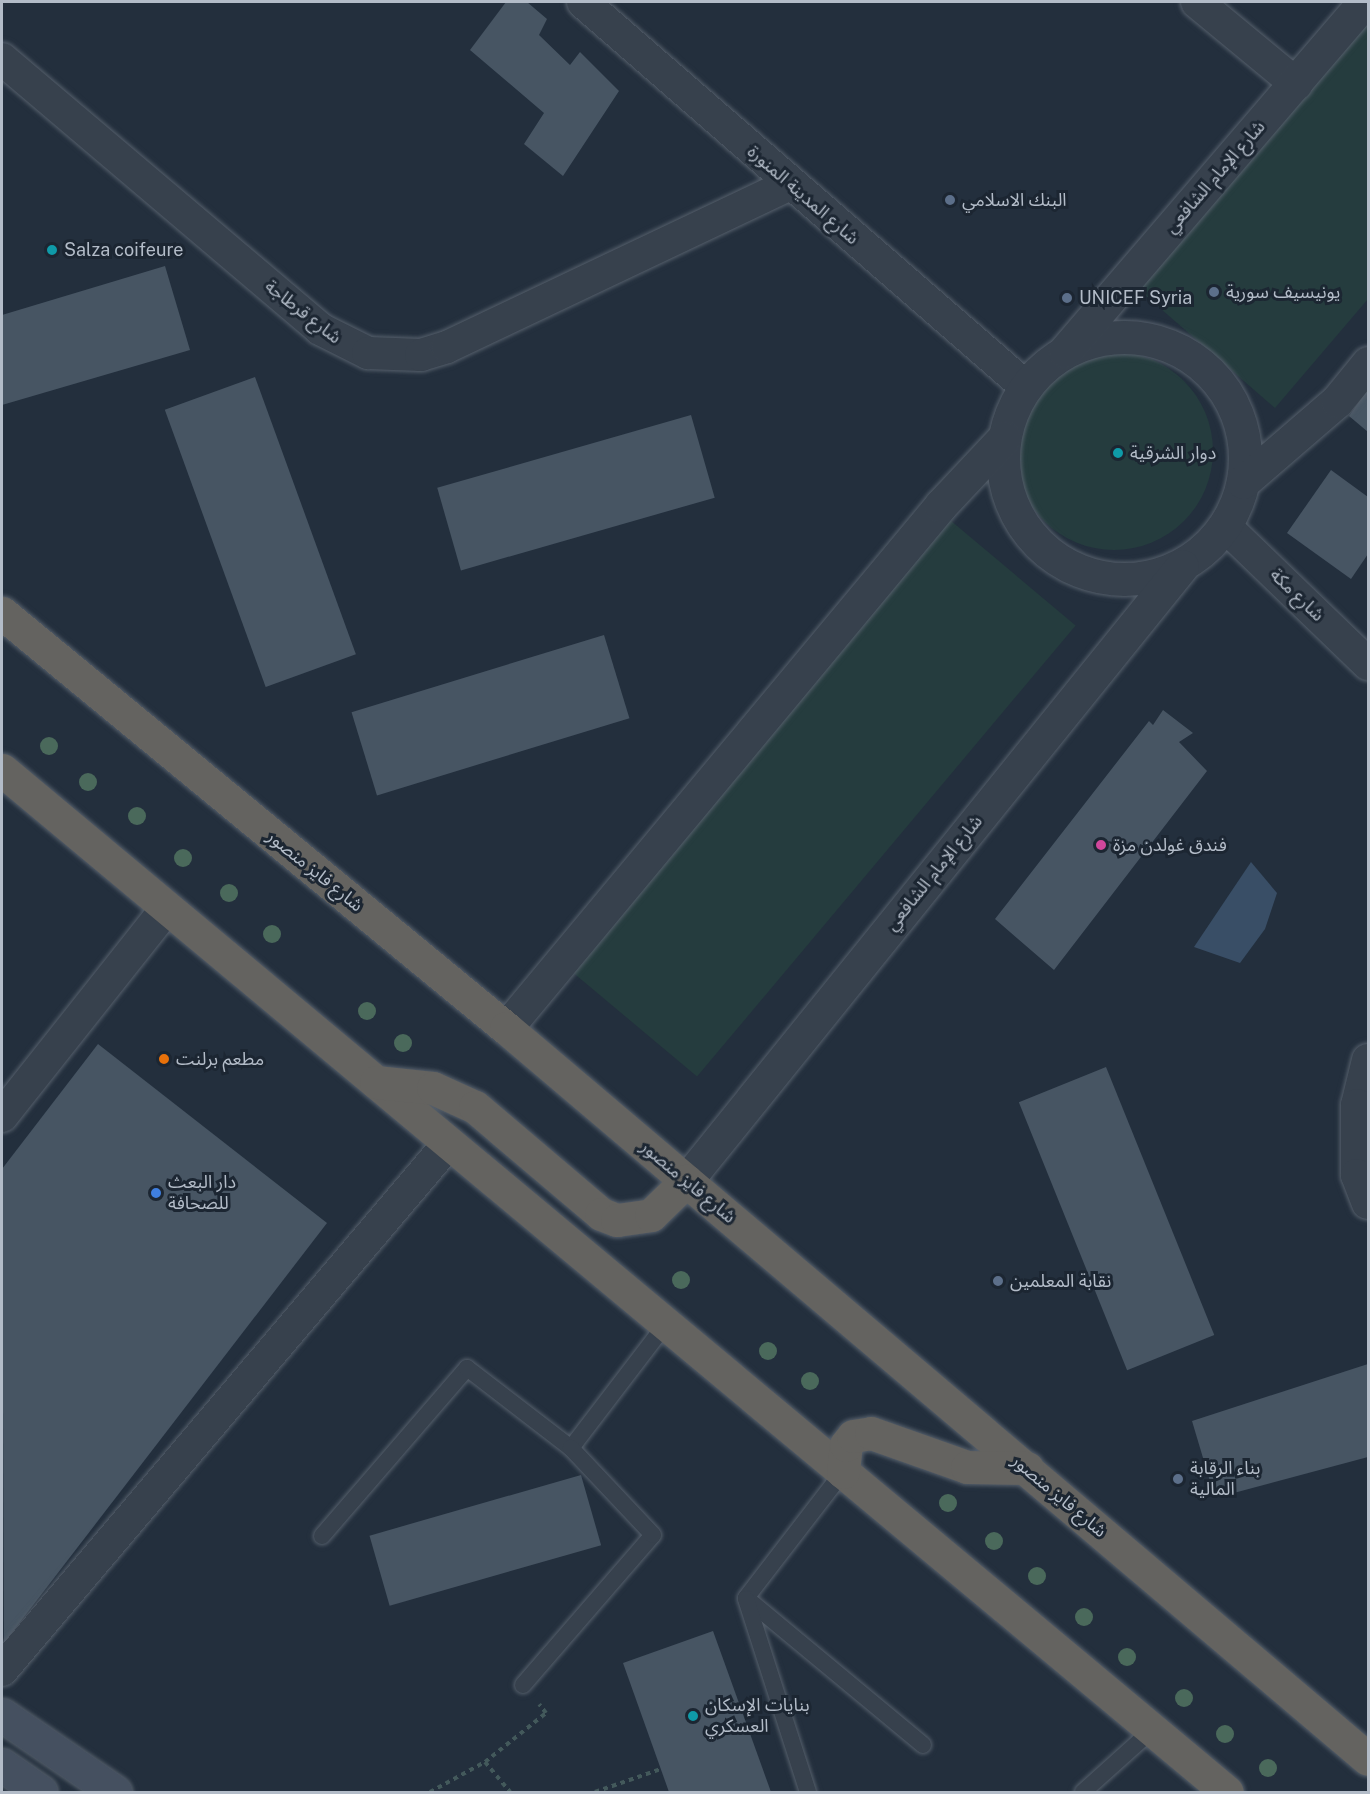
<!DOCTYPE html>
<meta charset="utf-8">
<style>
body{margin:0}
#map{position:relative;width:1370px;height:1794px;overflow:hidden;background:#232f3d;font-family:"Public Sans","Noto Sans Arabic",sans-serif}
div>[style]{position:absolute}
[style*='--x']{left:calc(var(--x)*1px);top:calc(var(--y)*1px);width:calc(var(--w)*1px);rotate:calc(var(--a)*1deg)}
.green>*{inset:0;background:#253c3e;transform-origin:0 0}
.round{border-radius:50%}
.water>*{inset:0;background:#394e66}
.building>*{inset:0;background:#475563;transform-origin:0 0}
.path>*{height:4px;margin-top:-2px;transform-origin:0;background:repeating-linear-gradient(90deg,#43595b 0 4.5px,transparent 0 9px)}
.roads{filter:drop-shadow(0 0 2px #555f6b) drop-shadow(0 0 2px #555f6b)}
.service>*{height:16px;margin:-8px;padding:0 8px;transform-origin:8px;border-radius:8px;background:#37414d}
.minor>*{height:32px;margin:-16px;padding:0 16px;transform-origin:16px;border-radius:16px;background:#37414d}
.tertiary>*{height:33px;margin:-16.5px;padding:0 16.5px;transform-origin:16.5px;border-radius:16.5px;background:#37414d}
.tertiary>.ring{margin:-16.5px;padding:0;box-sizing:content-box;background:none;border:33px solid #37414d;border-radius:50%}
.secondary>*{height:33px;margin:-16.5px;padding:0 16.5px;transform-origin:16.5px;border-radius:16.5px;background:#455060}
.trunk>*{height:33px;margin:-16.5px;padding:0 16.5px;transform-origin:16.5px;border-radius:16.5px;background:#646360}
.trees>*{width:18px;height:18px;margin:-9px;border-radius:50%;background:#4a695b}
.dots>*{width:16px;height:16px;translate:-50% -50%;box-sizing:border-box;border:3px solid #1c2632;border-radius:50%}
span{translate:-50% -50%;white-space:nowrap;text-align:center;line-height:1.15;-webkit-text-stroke:6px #1c2632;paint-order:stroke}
.street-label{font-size:18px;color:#b3bcc8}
.poi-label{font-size:18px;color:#b3bcc8}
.left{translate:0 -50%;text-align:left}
.frame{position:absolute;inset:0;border:3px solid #b3bcc8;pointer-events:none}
</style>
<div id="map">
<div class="green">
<div style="clip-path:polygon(1368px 4px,1368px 299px,1275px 408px,1130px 282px)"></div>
<div class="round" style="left:1015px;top:352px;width:198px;height:198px"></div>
<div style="left:950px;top:520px;width:164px;height:589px;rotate:40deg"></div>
</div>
<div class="water">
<div style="clip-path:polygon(1251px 862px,1277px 893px,1265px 929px,1240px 963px,1194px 947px)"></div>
</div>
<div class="building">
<div style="clip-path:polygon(506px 2px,527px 2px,547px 19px,539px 35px,570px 65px,580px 52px,619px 91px,563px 176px,524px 144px,544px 113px,470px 50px)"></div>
<div style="clip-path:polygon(165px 266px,190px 350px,2px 405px,2px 315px)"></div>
<div style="left:255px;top:377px;width:295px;height:96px;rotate:70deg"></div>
<div style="clip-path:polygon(1368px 389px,1368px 432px,1349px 416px)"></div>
<div style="left:691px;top:415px;width:86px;height:264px;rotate:74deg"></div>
<div style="clip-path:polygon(1331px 470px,1368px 497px,1368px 554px,1351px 579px,1287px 533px)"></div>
<div style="left:604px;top:635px;width:87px;height:264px;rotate:73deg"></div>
<div style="clip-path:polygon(1163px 710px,1193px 733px,1179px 742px,1207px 771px,1054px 970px,995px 919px,1149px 721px,1153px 725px)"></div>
<div style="clip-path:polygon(98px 1044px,327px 1223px,4px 1643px,2px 1169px)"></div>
<div style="left:1106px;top:1067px;width:289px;height:94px;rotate:68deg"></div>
<div style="clip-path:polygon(1368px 1364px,1368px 1457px,1215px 1498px,1192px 1421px)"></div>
<div style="left:581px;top:1475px;width:73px;height:220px;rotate:74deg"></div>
<div style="clip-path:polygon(713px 1631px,771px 1792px,669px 1792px,623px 1663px)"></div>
</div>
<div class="path">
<div style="--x:485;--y:1762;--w:39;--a:50"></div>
<div style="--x:430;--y:1792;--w:63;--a:-28.6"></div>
<div style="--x:485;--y:1762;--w:78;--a:-38.8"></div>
<div style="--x:546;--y:1713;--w:11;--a:-128"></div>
<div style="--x:595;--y:1792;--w:70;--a:-19.2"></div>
</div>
<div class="roads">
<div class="service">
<div style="--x:843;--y:1472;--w:159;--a:127.6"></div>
<div style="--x:746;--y:1598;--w:230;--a:39.7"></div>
<div style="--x:322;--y:1536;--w:222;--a:-49.2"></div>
<div style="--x:467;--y:1368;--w:131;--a:37.6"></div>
<div style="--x:571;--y:1448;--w:155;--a:-52.6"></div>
<div style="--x:746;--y:1599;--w:203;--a:72.2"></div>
<div style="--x:523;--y:1685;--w:198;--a:-49.1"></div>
<div style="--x:653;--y:1535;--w:120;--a:-133.3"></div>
<div style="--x:1083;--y:1792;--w:93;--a:-41.9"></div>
</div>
<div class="minor">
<div style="--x:583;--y:2;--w:587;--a:40.99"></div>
<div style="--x:1197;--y:2;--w:129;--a:39.6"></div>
<div style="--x:2;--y:59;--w:417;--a:40.3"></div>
<div style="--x:320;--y:329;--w:54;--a:26.6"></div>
<div style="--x:368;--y:353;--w:53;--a:2.2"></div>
<div style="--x:421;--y:355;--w:27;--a:-17"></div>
<div style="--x:447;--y:347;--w:380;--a:-25.4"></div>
<div style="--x:1225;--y:526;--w:199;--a:44"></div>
<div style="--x:1368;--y:1060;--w:46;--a:103.7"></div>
<div style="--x:1357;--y:1105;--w:70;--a:90"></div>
<div style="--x:1357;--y:1175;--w:30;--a:69"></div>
<div style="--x:2;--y:1116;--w:265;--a:-51.6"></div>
<div style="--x:2;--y:1670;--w:691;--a:-49.7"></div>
</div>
<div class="tertiary">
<div class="ring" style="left:1003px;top:337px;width:209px;height:209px"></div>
<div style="--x:1065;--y:351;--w:460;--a:-49.4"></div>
<div style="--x:1243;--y:482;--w:124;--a:-40.8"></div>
<div style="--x:1337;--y:401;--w:49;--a:-50.8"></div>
<div style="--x:506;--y:1028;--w:680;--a:-50.25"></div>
<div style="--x:941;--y:505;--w:92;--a:-46.8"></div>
<div style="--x:686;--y:1181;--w:790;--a:-51.11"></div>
</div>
<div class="secondary">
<div style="--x:2;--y:1715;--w:137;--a:34.3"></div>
<div style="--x:2;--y:1765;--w:47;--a:34.7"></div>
</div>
<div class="trunk">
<div style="--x:2;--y:613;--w:653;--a:39.47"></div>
<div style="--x:506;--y:1028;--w:1130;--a:40.3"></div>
<div style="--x:2;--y:770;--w:1595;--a:39.84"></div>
<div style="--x:376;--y:1082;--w:57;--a:6"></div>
<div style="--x:433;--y:1088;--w:46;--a:24.3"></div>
<div style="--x:475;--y:1107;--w:165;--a:40.3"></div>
<div style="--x:601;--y:1214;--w:17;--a:21"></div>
<div style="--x:617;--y:1220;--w:34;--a:-8"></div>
<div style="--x:651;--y:1215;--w:49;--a:-44.2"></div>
<div style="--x:843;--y:1472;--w:27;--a:-84"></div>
<div style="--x:846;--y:1445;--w:11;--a:-52"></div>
<div style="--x:853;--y:1436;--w:18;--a:-9"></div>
<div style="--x:871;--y:1433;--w:102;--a:19.5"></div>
<div style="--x:967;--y:1467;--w:60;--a:1"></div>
</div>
</div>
<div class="trees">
<div style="left:49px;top:746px"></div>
<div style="left:88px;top:782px"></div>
<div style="left:137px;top:816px"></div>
<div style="left:183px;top:858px"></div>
<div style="left:229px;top:893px"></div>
<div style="left:272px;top:934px"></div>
<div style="left:367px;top:1011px"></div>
<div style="left:403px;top:1043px"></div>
<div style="left:681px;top:1280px"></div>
<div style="left:768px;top:1351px"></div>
<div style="left:810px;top:1381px"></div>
<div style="left:948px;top:1503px"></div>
<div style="left:994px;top:1541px"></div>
<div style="left:1037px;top:1576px"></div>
<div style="left:1084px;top:1617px"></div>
<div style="left:1127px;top:1657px"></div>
<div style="left:1184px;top:1698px"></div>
<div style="left:1225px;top:1734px"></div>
<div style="left:1268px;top:1768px"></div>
</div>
<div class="dots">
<div style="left:950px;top:200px;background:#5c6f8a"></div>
<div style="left:52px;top:250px;background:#0f9aa8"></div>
<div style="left:1214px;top:292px;background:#5c6f8a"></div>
<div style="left:1067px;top:298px;background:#5c6f8a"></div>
<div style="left:1118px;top:453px;background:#0f9aa8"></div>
<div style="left:1101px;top:845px;background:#d1479c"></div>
<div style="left:164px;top:1059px;background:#e8710a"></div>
<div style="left:156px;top:1193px;background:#3f7fe0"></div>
<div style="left:998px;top:1281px;background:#5c6f8a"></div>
<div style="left:1178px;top:1479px;background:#5c6f8a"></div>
<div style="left:693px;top:1716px;background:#0f9aa8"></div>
</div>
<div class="street-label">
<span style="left:1215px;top:177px;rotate:-49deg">شارع الإمام الشافعي</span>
<span style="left:803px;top:195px;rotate:41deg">شارع المدينة المنورة</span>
<span style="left:303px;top:312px;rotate:38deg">شارع قرطاجة</span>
<span style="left:1297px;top:595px;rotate:44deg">شارع مكة</span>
<span style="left:315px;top:871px;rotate:39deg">شارع فايز منصور</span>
<span style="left:934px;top:873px;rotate:-51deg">شارع الإمام الشافعي</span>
<span style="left:688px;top:1182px;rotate:40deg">شارع فايز منصور</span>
<span style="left:1059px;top:1496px;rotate:40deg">شارع فايز منصور</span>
</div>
<div class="poi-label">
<span class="left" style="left:962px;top:200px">البنك الاسلامي</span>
<span class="left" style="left:64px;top:250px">Salza coifeure</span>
<span class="left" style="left:1226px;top:292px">يونيسيف سورية</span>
<span class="left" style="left:1079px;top:298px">UNICEF Syria</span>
<span class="left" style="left:1130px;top:453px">دوار الشرقية</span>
<span class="left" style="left:1113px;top:845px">فندق غولدن مزة</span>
<span class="left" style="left:176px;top:1059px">مطعم برلنت</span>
<span class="left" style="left:168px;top:1193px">دار البعث<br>للصحافة</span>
<span class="left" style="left:1010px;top:1281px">نقابة المعلمين</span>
<span class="left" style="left:1190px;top:1479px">بناء الرقابة<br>المالية</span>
<span class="left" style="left:705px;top:1716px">بنايات الإسكان<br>العسكري</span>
</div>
<div class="frame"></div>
</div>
